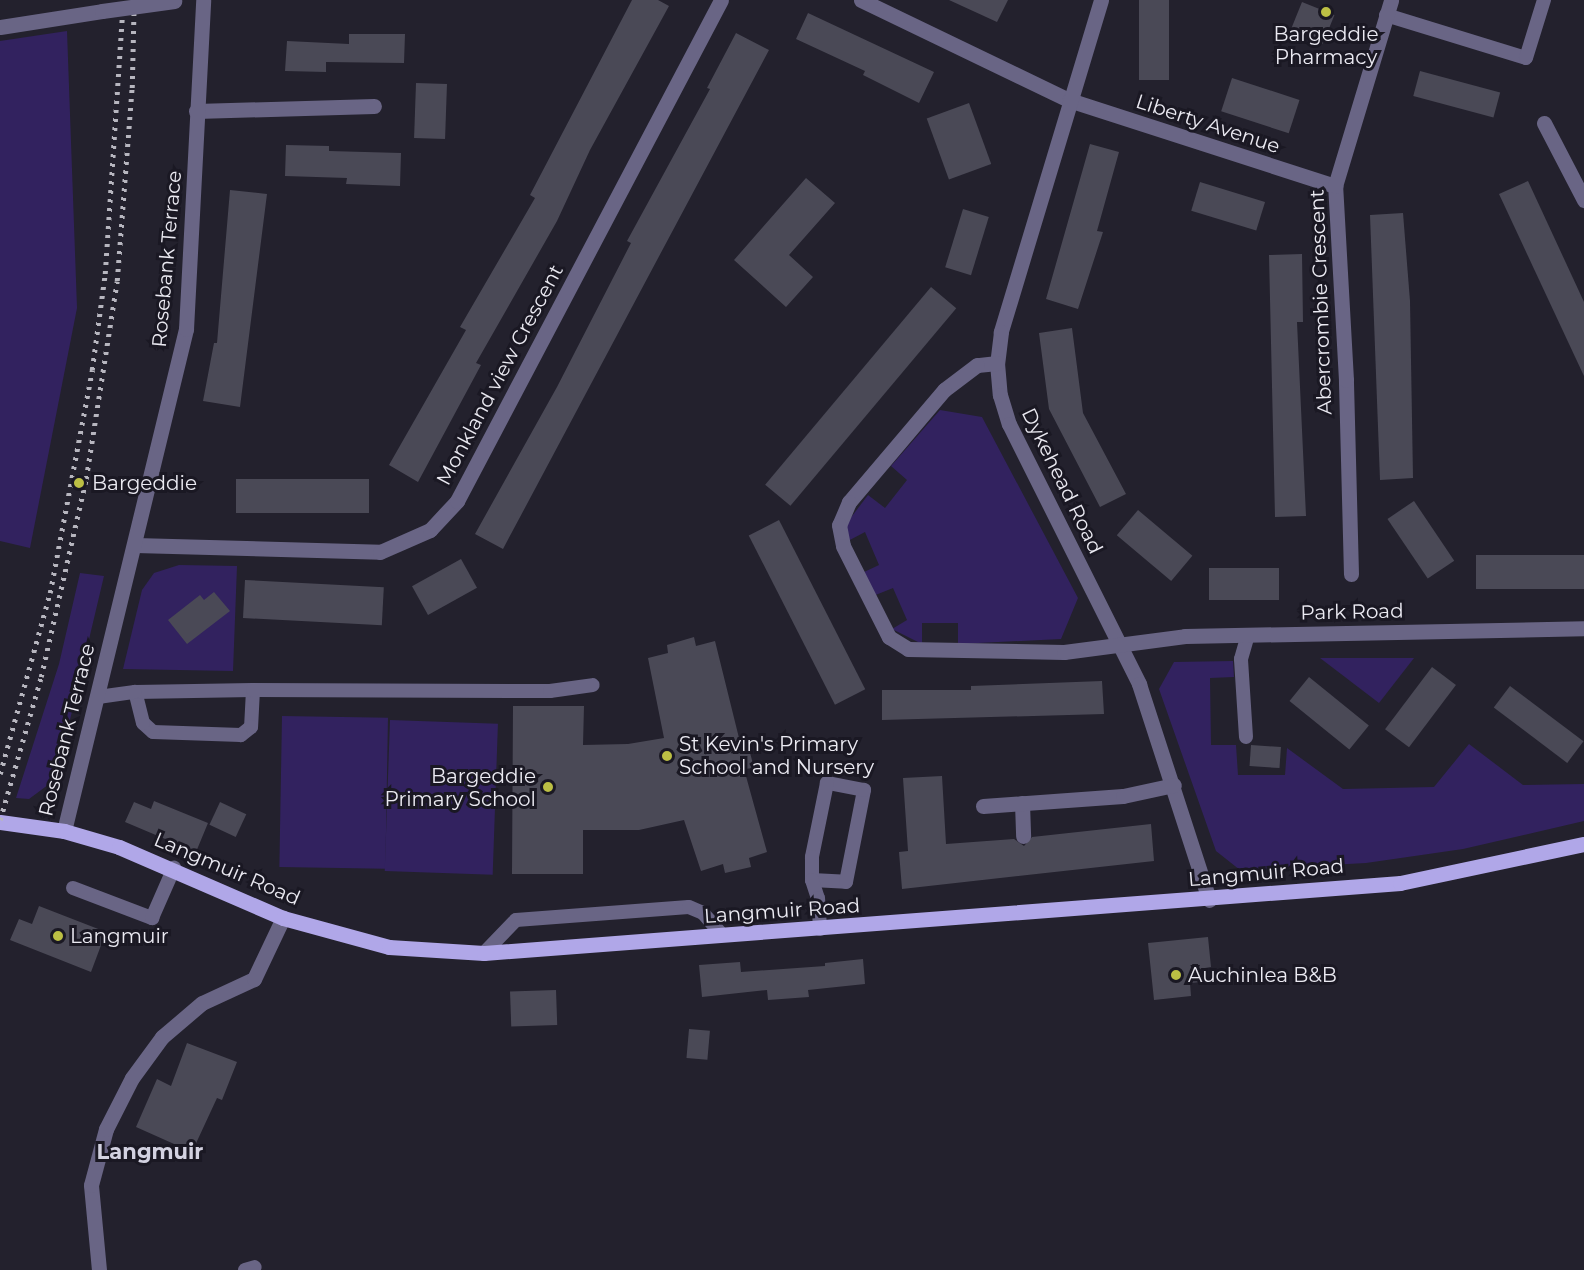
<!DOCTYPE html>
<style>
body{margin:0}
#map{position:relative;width:1584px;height:1270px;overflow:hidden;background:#23212d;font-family:Montserrat,sans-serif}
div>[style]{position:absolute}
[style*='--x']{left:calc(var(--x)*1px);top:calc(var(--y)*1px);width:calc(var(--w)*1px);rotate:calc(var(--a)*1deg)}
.green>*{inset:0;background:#32225f;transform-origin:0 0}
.building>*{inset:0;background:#4a4956;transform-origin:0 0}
.lane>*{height:14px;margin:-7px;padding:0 7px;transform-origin:7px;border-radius:7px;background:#696585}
.street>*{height:15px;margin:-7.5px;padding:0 7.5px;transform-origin:7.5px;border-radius:7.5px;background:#696585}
.primary>*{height:15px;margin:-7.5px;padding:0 7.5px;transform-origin:7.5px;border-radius:7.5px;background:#b0a7e8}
.rail>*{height:4.5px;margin-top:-2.25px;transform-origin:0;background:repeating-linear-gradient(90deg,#b7b6bf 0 3px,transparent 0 9px)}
.street-bridge>*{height:15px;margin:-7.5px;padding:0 7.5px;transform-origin:7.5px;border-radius:7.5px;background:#696585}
.dots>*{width:16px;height:16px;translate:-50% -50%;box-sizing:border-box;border:3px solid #1a1823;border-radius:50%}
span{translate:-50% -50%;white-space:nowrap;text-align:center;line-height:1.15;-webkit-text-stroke:6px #1a1823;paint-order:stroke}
.poi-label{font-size:20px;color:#ebeaf2}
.left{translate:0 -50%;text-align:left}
.right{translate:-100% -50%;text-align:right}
.street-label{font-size:20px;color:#ebeaf2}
.neighbourhood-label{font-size:21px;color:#d3d2e1;font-weight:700}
</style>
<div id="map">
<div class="green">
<div style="clip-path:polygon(67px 31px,77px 308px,30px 548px,0 541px,0 41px)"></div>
<div style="clip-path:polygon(940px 410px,982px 417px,1078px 598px,1061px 639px,958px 644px,958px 623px,922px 623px,922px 644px,892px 629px,907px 620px,893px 588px,873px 596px,862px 573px,879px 565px,865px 532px,846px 542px,843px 528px,868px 495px,885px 508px,907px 480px,891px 466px)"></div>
<div style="clip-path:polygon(179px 565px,237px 566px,233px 671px,123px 669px,142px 590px,154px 573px)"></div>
<div style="clip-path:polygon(80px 573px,104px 576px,56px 779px,29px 799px,16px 798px,59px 664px)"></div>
<div style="clip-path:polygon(1320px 658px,1414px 658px,1379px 703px)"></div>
<div style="clip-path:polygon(1233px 661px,1234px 677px,1210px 678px,1211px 745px,1236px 745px,1238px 775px,1285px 775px,1287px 748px,1343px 789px,1434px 787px,1469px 744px,1523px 785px,1584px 784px,1584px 821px,1463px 849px,1366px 863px,1240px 870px,1216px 851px,1159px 689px,1174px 662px)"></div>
<div style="left:282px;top:716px;width:106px;height:151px;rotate:1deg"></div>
<div style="left:390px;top:720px;width:108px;height:151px;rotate:2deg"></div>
</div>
<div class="building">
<div style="clip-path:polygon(632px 0,658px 0,669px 6px,590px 150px,557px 221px,476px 363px,481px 365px,418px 482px,389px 465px,466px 330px,460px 327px,535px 198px,530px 195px)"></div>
<div style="clip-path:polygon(949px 0,1008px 0,997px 22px)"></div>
<div style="left:1139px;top:0;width:30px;height:80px"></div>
<div style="left:1302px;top:2px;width:35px;height:31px;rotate:22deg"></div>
<div style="clip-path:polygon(808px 13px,934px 72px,919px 103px,863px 75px,865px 71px,796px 39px)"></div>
<div style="clip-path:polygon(736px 33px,769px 50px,503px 549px,475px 534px,557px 387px,631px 243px,627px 241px,710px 89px,707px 88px)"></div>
<div style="clip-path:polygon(349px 34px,405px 34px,404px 63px,326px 62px,326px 72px,285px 71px,287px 41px,349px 44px)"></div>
<div style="left:1420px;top:71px;width:83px;height:26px;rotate:15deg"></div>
<div style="left:1232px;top:78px;width:71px;height:35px;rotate:18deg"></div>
<div style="left:416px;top:83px;width:31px;height:55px;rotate:2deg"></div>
<div style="left:969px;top:103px;width:65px;height:45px;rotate:70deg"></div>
<div style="clip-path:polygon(1090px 144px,1119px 152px,1097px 231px,1103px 232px,1078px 309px,1046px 299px)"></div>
<div style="clip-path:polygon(286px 145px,329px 146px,329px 151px,401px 153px,400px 186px,346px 184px,347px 178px,285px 176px)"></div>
<div style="clip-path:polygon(806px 178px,835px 203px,789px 255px,813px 277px,786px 307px,734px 260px)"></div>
<div style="clip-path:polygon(1528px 181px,1584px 302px,1584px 376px,1499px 194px)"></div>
<div style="left:1200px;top:182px;width:68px;height:30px;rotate:17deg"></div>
<div style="clip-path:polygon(230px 190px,267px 194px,240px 407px,203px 401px,214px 343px,217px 343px)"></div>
<div style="left:963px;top:209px;width:27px;height:61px;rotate:17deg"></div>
<div style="clip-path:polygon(1403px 213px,1410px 301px,1413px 478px,1380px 480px,1370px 215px)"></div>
<div style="clip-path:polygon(1302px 254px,1303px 322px,1297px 322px,1306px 516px,1275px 517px,1269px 255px)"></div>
<div style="left:931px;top:287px;width:33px;height:258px;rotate:40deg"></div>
<div style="clip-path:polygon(1072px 328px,1083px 413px,1126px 494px,1100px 507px,1049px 409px,1039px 333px)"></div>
<div style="left:236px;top:479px;width:133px;height:34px"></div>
<div style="left:1414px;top:501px;width:72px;height:32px;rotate:56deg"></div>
<div style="left:1138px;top:510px;width:71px;height:33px;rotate:40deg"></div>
<div style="left:779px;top:520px;width:190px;height:34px;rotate:63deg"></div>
<div style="left:1584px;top:555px;width:34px;height:108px;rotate:90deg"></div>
<div style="left:461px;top:559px;width:33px;height:56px;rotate:61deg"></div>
<div style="left:1279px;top:568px;width:32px;height:70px;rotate:90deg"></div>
<div style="left:245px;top:580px;width:139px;height:38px;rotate:3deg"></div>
<div style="clip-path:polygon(214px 592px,230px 611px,187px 644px,168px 620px,200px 595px,204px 600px)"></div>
<div style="clip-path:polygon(694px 637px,696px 646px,715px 641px,739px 738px,746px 737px,754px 768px,744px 769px,767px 852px,749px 858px,751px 867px,725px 873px,723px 864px,701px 871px,684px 820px,639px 830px,583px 830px,583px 874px,512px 874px,513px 706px,584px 706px,583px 745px,628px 744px,664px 738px,648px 658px,668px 653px,667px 645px)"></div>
<div style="left:1432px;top:667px;width:30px;height:78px;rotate:37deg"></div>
<div style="left:1309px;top:677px;width:77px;height:31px;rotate:39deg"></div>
<div style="clip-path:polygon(1102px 681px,1104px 714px,882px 720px,882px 690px,971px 690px,971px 686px)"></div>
<div style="left:1510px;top:686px;width:92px;height:27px;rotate:37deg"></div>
<div style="left:1251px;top:745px;width:30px;height:21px;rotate:4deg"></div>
<div style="clip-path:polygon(942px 776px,946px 844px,1014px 839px,1024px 846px,1032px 837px,1151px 824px,1154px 861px,902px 889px,899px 852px,908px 851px,903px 778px)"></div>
<div style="clip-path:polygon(154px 801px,208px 823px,196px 852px,125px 822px,134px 802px,151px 809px)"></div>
<div style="left:220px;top:802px;width:29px;height:25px;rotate:25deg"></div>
<div style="clip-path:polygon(39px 906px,106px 932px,91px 972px,10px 940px,19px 919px,32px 924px)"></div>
<div style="clip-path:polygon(1208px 937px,1211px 967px,1199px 969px,1201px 982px,1190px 983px,1191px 996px,1154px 1000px,1148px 943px)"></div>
<div style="clip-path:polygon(863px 959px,865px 984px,808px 990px,809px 997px,768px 1000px,767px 990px,702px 997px,699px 965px,740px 962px,741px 972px,825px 966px,825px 963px)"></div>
<div style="left:556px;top:990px;width:35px;height:46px;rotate:88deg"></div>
<div style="left:689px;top:1029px;width:21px;height:29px;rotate:5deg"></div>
<div style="clip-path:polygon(187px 1043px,237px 1062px,222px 1100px,217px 1098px,192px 1152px,136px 1127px,157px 1079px,171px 1086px)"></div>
</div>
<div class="lane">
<div style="--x:1386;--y:15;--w:146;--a:17.1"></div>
<div style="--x:1526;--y:58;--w:61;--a:-72.8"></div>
<div style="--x:253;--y:690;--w:37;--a:93"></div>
<div style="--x:251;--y:727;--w:13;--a:141"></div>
<div style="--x:241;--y:735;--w:88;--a:-178"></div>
<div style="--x:153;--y:732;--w:13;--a:-138"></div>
<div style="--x:143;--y:723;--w:32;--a:-104"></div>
<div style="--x:135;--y:692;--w:118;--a:-1"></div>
<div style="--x:253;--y:690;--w:297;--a:0.2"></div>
<div style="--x:550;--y:691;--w:43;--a:-7.9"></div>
<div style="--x:98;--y:697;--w:37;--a:-8"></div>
<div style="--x:1246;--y:737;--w:78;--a:-93.7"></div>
<div style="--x:1241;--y:659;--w:25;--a:-74"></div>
<div style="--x:812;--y:880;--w:34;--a:3"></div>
<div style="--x:846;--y:882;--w:94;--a:-78.9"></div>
<div style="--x:864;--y:790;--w:38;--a:-169"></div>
<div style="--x:827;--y:783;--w:76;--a:101.5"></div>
<div style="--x:812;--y:857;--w:23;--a:90"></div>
<div style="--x:812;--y:880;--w:19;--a:72"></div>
<div style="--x:818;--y:898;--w:31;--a:86"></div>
<div style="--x:73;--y:888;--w:85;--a:20.8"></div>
<div style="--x:152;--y:918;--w:55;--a:-66.3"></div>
<div style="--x:484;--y:953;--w:46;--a:-45.9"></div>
<div style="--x:516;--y:920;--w:173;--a:-4.3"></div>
<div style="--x:689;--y:907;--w:15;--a:23"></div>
<div style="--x:703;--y:913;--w:29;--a:49"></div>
<div style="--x:245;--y:1270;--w:10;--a:-17"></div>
</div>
<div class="street">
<div style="--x:861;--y:0;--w:231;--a:25.7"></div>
<div style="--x:1069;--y:100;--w:280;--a:17.9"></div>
<div style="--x:1101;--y:0;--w:347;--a:106.8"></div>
<div style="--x:1001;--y:332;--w:31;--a:97"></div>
<div style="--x:997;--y:363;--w:32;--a:85"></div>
<div style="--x:1000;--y:395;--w:30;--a:73"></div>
<div style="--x:1009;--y:424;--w:291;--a:63.4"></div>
<div style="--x:1139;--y:684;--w:227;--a:72"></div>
<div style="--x:0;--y:27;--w:103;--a:-8.9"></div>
<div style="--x:196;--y:111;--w:178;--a:-1.6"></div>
<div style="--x:1544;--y:123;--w:87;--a:62.5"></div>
<div style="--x:997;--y:363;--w:20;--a:174"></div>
<div style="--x:977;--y:365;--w:41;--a:142.9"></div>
<div style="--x:944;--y:390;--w:147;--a:130.3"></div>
<div style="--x:849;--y:502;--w:25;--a:113"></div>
<div style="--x:839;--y:525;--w:21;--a:79"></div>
<div style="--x:843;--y:546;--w:102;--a:63.2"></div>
<div style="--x:889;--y:637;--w:22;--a:32"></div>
<div style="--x:908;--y:649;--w:156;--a:1.1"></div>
<div style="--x:1064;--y:652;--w:122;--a:-7.5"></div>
<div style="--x:1185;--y:636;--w:399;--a:-1.1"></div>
<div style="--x:135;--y:545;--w:245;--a:1.6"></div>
<div style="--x:380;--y:552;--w:55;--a:-23.7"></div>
<div style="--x:430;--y:530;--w:40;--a:-47"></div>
<div style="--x:457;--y:501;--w:566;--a:-62.21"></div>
<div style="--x:1351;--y:574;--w:194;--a:-91.5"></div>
<div style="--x:1346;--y:380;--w:194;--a:-93.2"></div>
<div style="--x:1335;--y:186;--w:194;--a:-73.2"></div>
<div style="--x:1022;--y:803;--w:33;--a:88"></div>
<div style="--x:983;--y:806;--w:140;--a:-4.1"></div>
<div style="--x:1123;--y:796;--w:52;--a:-12.2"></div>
<div style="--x:64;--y:831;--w:517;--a:-76.34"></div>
<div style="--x:186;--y:329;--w:329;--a:-87"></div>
<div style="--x:99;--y:1270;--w:85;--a:-95.4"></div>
<div style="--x:91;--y:1185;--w:58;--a:-75"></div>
<div style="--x:106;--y:1129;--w:57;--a:-63"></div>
<div style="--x:132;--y:1078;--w:51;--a:-53.8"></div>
<div style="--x:162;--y:1037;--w:52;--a:-40.4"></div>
<div style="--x:202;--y:1003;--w:57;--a:-24.8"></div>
<div style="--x:254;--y:979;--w:68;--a:-64.6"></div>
</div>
<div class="primary">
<div style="--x:0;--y:822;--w:65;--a:8"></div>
<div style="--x:64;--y:831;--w:57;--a:16.2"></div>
<div style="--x:119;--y:847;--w:179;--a:23.4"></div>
<div style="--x:283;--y:918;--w:110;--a:15.3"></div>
<div style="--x:389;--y:947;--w:95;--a:3.6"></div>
<div style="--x:484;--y:953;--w:919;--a:-4.37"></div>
<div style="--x:1400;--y:883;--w:188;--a:-12"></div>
</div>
<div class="rail">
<div style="--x:0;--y:774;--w:188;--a:-74.6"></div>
<div style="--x:50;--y:593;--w:227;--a:-79.3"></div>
<div style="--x:92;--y:370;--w:97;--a:-82.3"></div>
<div style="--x:105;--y:274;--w:275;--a:-86.2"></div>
<div style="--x:0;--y:820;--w:149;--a:-74"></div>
<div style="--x:41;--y:677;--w:203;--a:-77.2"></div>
<div style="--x:86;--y:479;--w:200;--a:-81.1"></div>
<div style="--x:117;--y:281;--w:194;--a:-85.6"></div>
<div style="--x:132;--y:88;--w:88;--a:-88.7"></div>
</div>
<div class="street-bridge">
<div style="--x:102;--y:11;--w:73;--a:-7.9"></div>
</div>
<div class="dots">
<div style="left:1326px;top:12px;background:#bcbf44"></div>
<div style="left:79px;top:483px;background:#bcbf44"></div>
<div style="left:667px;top:756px;background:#bcbf44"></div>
<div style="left:548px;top:787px;background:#bcbf44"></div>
<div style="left:58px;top:936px;background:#bcbf44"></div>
<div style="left:1176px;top:975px;background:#bcbf44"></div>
</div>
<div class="poi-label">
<span style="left:1326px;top:46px">Bargeddie<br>Pharmacy</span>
<span class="left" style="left:92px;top:483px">Bargeddie</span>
<span class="left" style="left:679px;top:756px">St Kevin's Primary<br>School and Nursery</span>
<span class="right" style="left:536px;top:788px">Bargeddie<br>Primary School</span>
<span class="left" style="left:70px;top:936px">Langmuir</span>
<span class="left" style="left:1188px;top:975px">Auchinlea B&amp;B</span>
</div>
<div class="street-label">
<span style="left:1208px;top:124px;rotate:18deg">Liberty Avenue</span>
<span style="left:167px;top:259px;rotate:-85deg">Rosebank Terrace</span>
<span style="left:1321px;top:302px;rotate:-92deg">Abercrombie Crescent</span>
<span style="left:500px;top:375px;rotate:-62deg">Monkland view Crescent</span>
<span style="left:1062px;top:481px;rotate:64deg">Dykehead Road</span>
<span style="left:1352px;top:612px;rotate:-1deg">Park Road</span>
<span style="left:67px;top:730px;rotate:-76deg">Rosebank Terrace</span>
<span style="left:227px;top:869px;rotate:23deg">Langmuir Road</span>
<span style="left:1266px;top:873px;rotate:-5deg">Langmuir Road</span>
<span style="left:782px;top:911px;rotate:-4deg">Langmuir Road</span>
</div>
<div class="neighbourhood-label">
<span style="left:150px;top:1152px">Langmuir</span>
</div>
</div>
